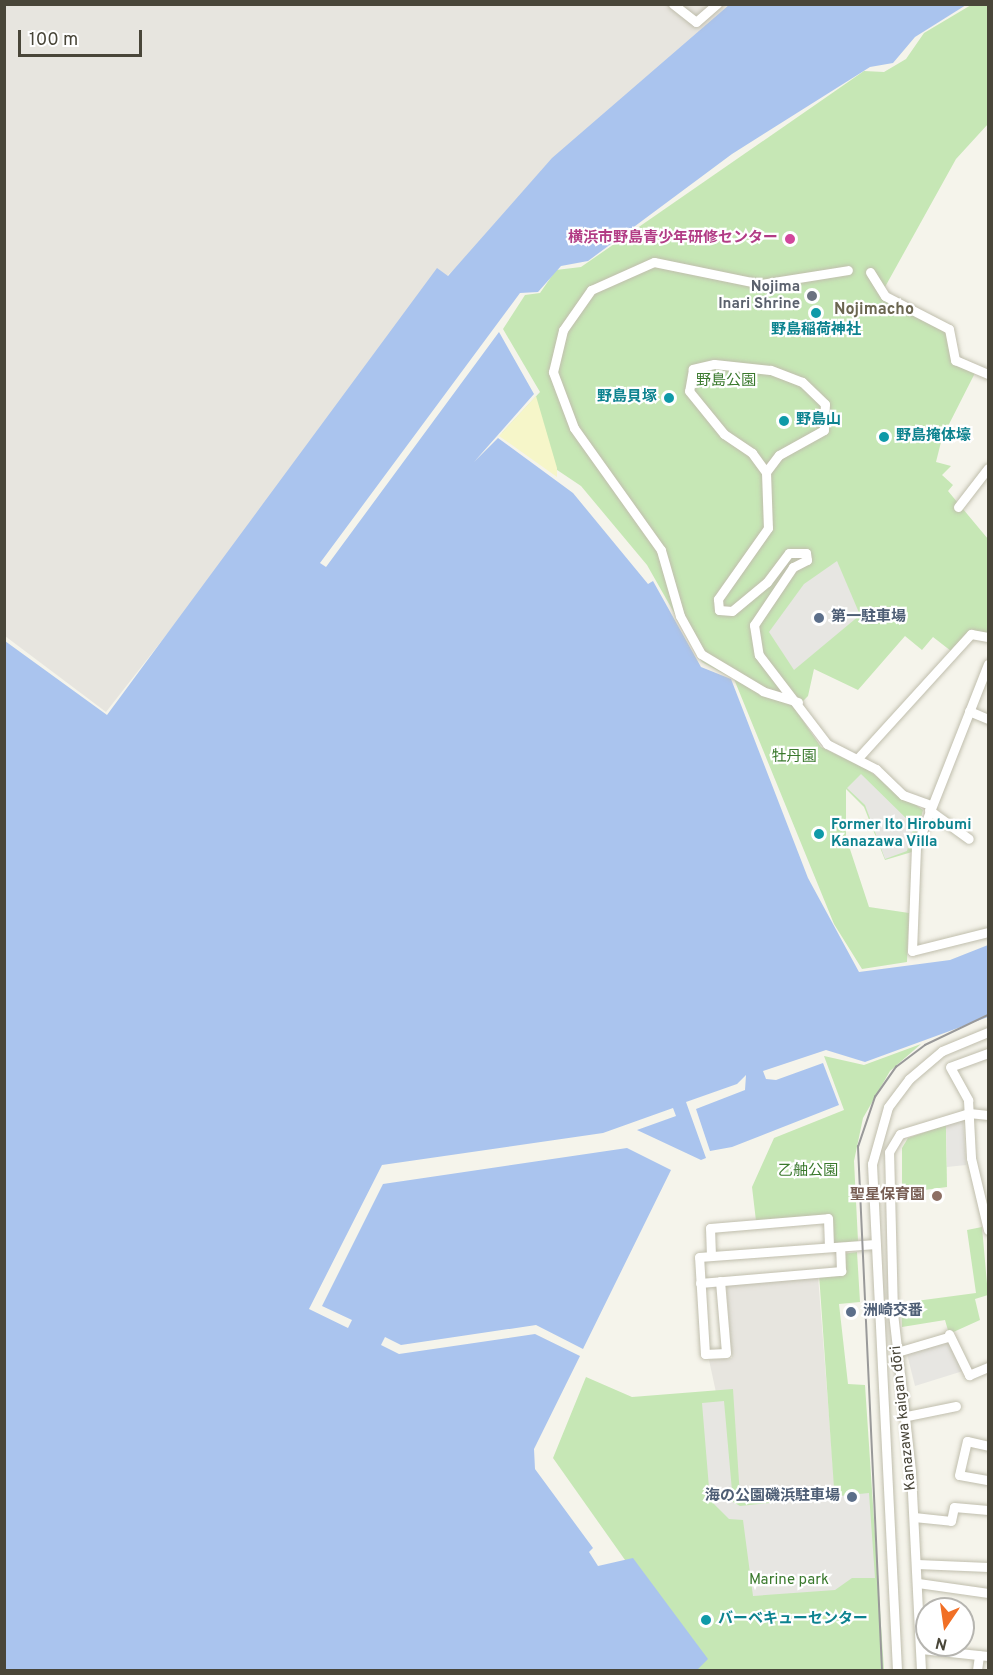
<!DOCTYPE html>
<meta charset="utf-8">
<style>
body{margin:0}
#map{position:relative;width:993px;height:1675px;overflow:hidden;background:#f5f4eb;font-family:Overpass,"Noto Sans JP",sans-serif}
div>[style]{position:absolute}
[style*='--x']{left:calc(var(--x)*1px);top:calc(var(--y)*1px);width:calc(var(--w)*1px);rotate:calc(var(--a)*1deg)}
.industrial>*{inset:0;background:#e7e5df}
.green>*{inset:0;background:#c6e7b5}
.sand>*{inset:0;background:#f6f6c9}
.parking>*{inset:0;background:#e7e6e2}
.water>*{inset:0;background:#aac4ee}
.roads{filter:drop-shadow(0 0 2px #c0bead) drop-shadow(0 0 2px #c0bead)}
.minor>*{height:9px;margin:-4.5px;padding:0 4.5px;transform-origin:4.5px;border-radius:4.5px;background:#fff}
.tram>*{height:1.5px;margin:-0.75px;padding:0 0.75px;transform-origin:0.75px;border-radius:0.75px;background:#999}
.dots>*{width:16px;height:16px;translate:-50% -50%;box-sizing:border-box;border:3px solid #fff;border-radius:50%}
span{translate:-50% -50%;white-space:nowrap;text-align:center;line-height:1.15;-webkit-text-stroke:4.5px #fff;paint-order:stroke}
.hotel-label{font-size:15px;color:#b23c85;font-weight:700}
.right{translate:-100% -50%;text-align:right}
.worship-label{font-size:15px;color:#5b616d;font-weight:700}
.culture-label{font-size:15px;color:#0d838f;font-weight:700}
.left{translate:0 -50%;text-align:left}
.park-label{font-size:15px;color:#3a792d}
.service-label{font-size:15px;color:#4e5e75;font-weight:700}
.education-label{font-size:15px;color:#785e54;font-weight:700}
.street-label{font-size:15px;color:#494639}
.neighbourhood-label{font-size:16px;color:#6b6650;font-weight:700}
.frame{position:absolute;inset:0;border:6px solid #494639;pointer-events:none}
.north{position:absolute;left:915px;top:1597px;width:60px;height:60px;box-sizing:border-box;background:#fff;border:2px solid #b6b5b0;border-radius:50%;rotate:193deg;font-size:16px;font-weight:700;line-height:24px;text-align:center;color:#494639}
.north::after{content:'';display:block;margin:auto;width:21px;height:27px;background:#f16f25;clip-path:polygon(50% 0,100% 100%,50% 72%,0 100%)}
.scale{position:absolute;left:18px;top:30px;width:124px;height:27px;box-sizing:border-box;border:3px solid #494639;border-top:0;padding-left:8px;font-size:18px;line-height:21px;white-space:nowrap;color:#494639;-webkit-text-stroke:4px #fff;paint-order:stroke}
</style>
<div id="map">
<div class="industrial">
<div style="clip-path:polygon(4px 5px,744px 5px,448px 275px,106px 712px,5px 636px)"></div>
<div style="clip-path:polygon(818px 1276px,835px 1492px,739px 1499px,709px 1360px,732px 1358px,726px 1283px)"></div>
</div>
<div class="green">
<div style="clip-path:polygon(971px 5px,988px 5px,988px 124px,956px 159px,880px 296px,946px 331px,953px 360px,976px 371px,942px 438px,936px 462px,951px 466px,942px 475px,953px 485px,948px 491px,988px 539px,988px 633px,968px 632px,951px 651px,933px 637px,922px 650px,905px 636px,858px 690px,814px 669px,808px 696px,795px 709px,821px 747px,865px 768px,923px 810px,912px 852px,885px 860px,864px 807px,846px 789px,846px 837px,869px 907px,909px 913px,907px 962px,862px 969px,834px 924px,734px 679px,702px 662px,647px 565px,581px 486px,502px 433px,540px 392px,503px 329px,525px 295px,540px 293px,556px 270px,581px 267px,864px 71px,884px 72px,906px 59px,924px 33px)"></div>
<div style="clip-path:polygon(921px 1044px,890px 1071px,863px 1118px,854px 1161px,858px 1241px,833px 1243px,830px 1215px,756px 1221px,752px 1187px,774px 1138px,844px 1110px,824px 1056px,864px 1065px)"></div>
<div style="clip-path:polygon(946px 1125px,947px 1187px,902px 1193px,902px 1148px,908px 1138px)"></div>
<div style="clip-path:polygon(982px 1227px,988px 1295px,975px 1299px,980px 1320px,949px 1334px,945px 1320px,902px 1327px,901px 1303px,976px 1293px,967px 1230px)"></div>
<div style="clip-path:polygon(857px 1252px,860px 1302px,839px 1304px,848px 1384px,865px 1385px,884px 1670px,684px 1670px,695px 1659px,553px 1458px,586px 1377px,632px 1397px,733px 1389px,740px 1497px,834px 1488px,819px 1274px,843px 1272px,842px 1254px)"></div>
</div>
<div class="sand">
<div style="clip-path:polygon(536px 396px,557px 468px,557px 477px,499px 436px)"></div>
</div>
<div class="parking">
<div style="clip-path:polygon(837px 561px,860px 615px,794px 670px,769px 632px,804px 584px)"></div>
<div style="clip-path:polygon(861px 774px,914px 826px,907px 851px,885px 859px,865px 805px,847px 788px)"></div>
<div style="clip-path:polygon(963px 1120px,966px 1165px,947px 1167px,946px 1125px)"></div>
<div style="clip-path:polygon(947px 1340px,963px 1371px,915px 1386px,907px 1354px)"></div>
<div style="clip-path:polygon(724px 1401px,733px 1502px,740px 1506px,869px 1493px,875px 1578px,852px 1578px,835px 1590px,753px 1596px,743px 1520px,729px 1519px,710px 1500px,702px 1403px)"></div>
</div>
<div class="water">
<div style="clip-path:polygon(729px 5px,966px 5px,915px 37px,893px 63px,870px 67px,732px 154px,588px 261px,561px 266px,538px 292px,520px 293px,320px 563px,326px 567px,499px 332px,534px 394px,474px 462px,498px 438px,573px 493px,648px 584px,653px 581px,701px 667px,731px 679px,808px 878px,859px 972px,950px 960px,988px 945px,988px 1017px,865px 1062px,826px 1050px,763px 1071px,766px 1079px,776px 1080px,823px 1063px,839px 1105px,732px 1147px,710px 1151px,696px 1109px,745px 1090px,746px 1075px,737px 1084px,686px 1102px,706px 1158px,701px 1160px,637px 1130px,676px 1116px,673px 1108px,603px 1133px,382px 1165px,309px 1309px,348px 1328px,352px 1320px,322px 1306px,383px 1184px,627px 1148px,671px 1170px,583px 1349px,536px 1325px,401px 1345px,385px 1337px,381px 1345px,399px 1354px,535px 1334px,580px 1356px,534px 1449px,535px 1469px,593px 1548px,589px 1552px,598px 1566px,633px 1558px,708px 1659px,697px 1670px,5px 1670px,5px 641px,107px 715px,437px 268px,448px 276px,552px 158px)"></div>
</div>
<div class="roads">
<div class="minor">
<div style="--x:673;--y:4;--w:29;--a:38"></div>
<div style="--x:696;--y:22;--w:28;--a:-41"></div>
<div style="--x:870;--y:272;--w:28;--a:58"></div>
<div style="--x:885;--y:296;--w:72;--a:27.3"></div>
<div style="--x:949;--y:329;--w:32;--a:79"></div>
<div style="--x:955;--y:360;--w:36;--a:23"></div>
<div style="--x:766;--y:472;--w:21;--a:-53"></div>
<div style="--x:779;--y:455;--w:51;--a:-29.1"></div>
<div style="--x:824;--y:430;--w:26;--a:-88"></div>
<div style="--x:825;--y:404;--w:32;--a:-136"></div>
<div style="--x:802;--y:382;--w:34;--a:-159"></div>
<div style="--x:770;--y:370;--w:56;--a:-173.9"></div>
<div style="--x:714;--y:364;--w:22;--a:167"></div>
<div style="--x:693;--y:369;--w:22;--a:100"></div>
<div style="--x:689;--y:391;--w:55;--a:50.9"></div>
<div style="--x:724;--y:434;--w:34;--a:34"></div>
<div style="--x:752;--y:453;--w:24;--a:54"></div>
<div style="--x:766;--y:472;--w:56;--a:88"></div>
<div style="--x:768;--y:528;--w:87;--a:125.2"></div>
<div style="--x:718;--y:599;--w:11;--a:85"></div>
<div style="--x:719;--y:610;--w:13;--a:4"></div>
<div style="--x:732;--y:611;--w:45;--a:-39.6"></div>
<div style="--x:767;--y:582;--w:36;--a:-53"></div>
<div style="--x:789;--y:553;--w:17;--a:0"></div>
<div style="--x:806;--y:553;--w:7;--a:82"></div>
<div style="--x:807;--y:560;--w:16;--a:153"></div>
<div style="--x:793;--y:567;--w:70;--a:123.9"></div>
<div style="--x:754;--y:625;--w:30;--a:81"></div>
<div style="--x:759;--y:655;--w:112;--a:52.6"></div>
<div style="--x:827;--y:744;--w:55;--a:27"></div>
<div style="--x:876;--y:769;--w:37;--a:44"></div>
<div style="--x:903;--y:795;--w:30;--a:20"></div>
<div style="--x:958;--y:507;--w:49;--a:-52.4"></div>
<div style="--x:988;--y:664;--w:197;--a:111.5"></div>
<div style="--x:916;--y:847;--w:104;--a:92.2"></div>
<div style="--x:912;--y:951;--w:78;--a:-14"></div>
<div style="--x:798;--y:702;--w:37;--a:-163"></div>
<div style="--x:763;--y:691;--w:72;--a:-149.2"></div>
<div style="--x:701;--y:654;--w:43;--a:-118.9"></div>
<div style="--x:680;--y:616;--w:69;--a:-106.1"></div>
<div style="--x:661;--y:550;--w:150;--a:-125.5"></div>
<div style="--x:574;--y:428;--w:60;--a:-110.6"></div>
<div style="--x:553;--y:372;--w:43;--a:-76.6"></div>
<div style="--x:563;--y:330;--w:49;--a:-55"></div>
<div style="--x:591;--y:290;--w:69;--a:-24"></div>
<div style="--x:654;--y:262;--w:109;--a:11.6"></div>
<div style="--x:761;--y:284;--w:88;--a:-9.1"></div>
<div style="--x:969;--y:711;--w:21;--a:23"></div>
<div style="--x:858;--y:758;--w:168;--a:-47.7"></div>
<div style="--x:971;--y:634;--w:17;--a:10"></div>
<div style="--x:929;--y:810;--w:49;--a:35.9"></div>
<div style="--x:988;--y:1053;--w:40;--a:159.8"></div>
<div style="--x:950;--y:1067;--w:38;--a:61"></div>
<div style="--x:968;--y:1100;--w:58;--a:87"></div>
<div style="--x:971;--y:1158;--w:74;--a:76.7"></div>
<div style="--x:711;--y:1256;--w:28;--a:-92"></div>
<div style="--x:710;--y:1228;--w:118;--a:-4.8"></div>
<div style="--x:828;--y:1218;--w:29;--a:88"></div>
<div style="--x:720;--y:1281;--w:72;--a:85.2"></div>
<div style="--x:726;--y:1353;--w:21;--a:177"></div>
<div style="--x:705;--y:1354;--w:97;--a:-93.5"></div>
<div style="--x:699;--y:1257;--w:177;--a:-4.2"></div>
<div style="--x:700;--y:1283;--w:142;--a:-4.9"></div>
<div style="--x:841;--y:1271;--w:24;--a:-92"></div>
<div style="--x:949;--y:1334;--w:46;--a:64"></div>
<div style="--x:969;--y:1375;--w:21;--a:-23"></div>
<div style="--x:897;--y:1352;--w:53;--a:-16.4"></div>
<div style="--x:907;--y:1416;--w:50;--a:-11.5"></div>
<div style="--x:987;--y:1480;--w:28;--a:-170"></div>
<div style="--x:959;--y:1475;--w:35;--a:-77"></div>
<div style="--x:967;--y:1441;--w:22;--a:13"></div>
<div style="--x:914;--y:1517;--w:37;--a:6"></div>
<div style="--x:951;--y:1521;--w:14;--a:-78"></div>
<div style="--x:954;--y:1507;--w:34;--a:5"></div>
<div style="--x:917;--y:1564;--w:71;--a:2.4"></div>
<div style="--x:918;--y:1583;--w:71;--a:8.1"></div>
<div style="--x:921;--y:1649;--w:67;--a:6"></div>
<div style="--x:897;--y:1670;--w:507;--a:-92.83"></div>
<div style="--x:872;--y:1164;--w:59;--a:-74.3"></div>
<div style="--x:888;--y:1107;--w:35;--a:-53"></div>
<div style="--x:909;--y:1079;--w:43;--a:-40.3"></div>
<div style="--x:942;--y:1051;--w:50;--a:-22.4"></div>
<div style="--x:921;--y:1670;--w:199;--a:-92.9"></div>
<div style="--x:911;--y:1471;--w:159;--a:-96.5"></div>
<div style="--x:893;--y:1313;--w:161;--a:-91.4"></div>
<div style="--x:889;--y:1152;--w:21;--a:-59"></div>
<div style="--x:900;--y:1134;--w:72;--a:-16.9"></div>
<div style="--x:969;--y:1113;--w:19;--a:6"></div>
<div style="--x:977;--y:1670;--w:15;--a:-82"></div>
</div>
</div>
<div class="tram">
<div style="--x:882;--y:1670;--w:524;--a:-92.63"></div>
<div style="--x:858;--y:1147;--w:53;--a:-71.2"></div>
<div style="--x:875;--y:1097;--w:37;--a:-55"></div>
<div style="--x:896;--y:1067;--w:36;--a:-37"></div>
<div style="--x:925;--y:1045;--w:70;--a:-25.5"></div>
</div>
<div class="dots">
<div style="left:790px;top:239px;background:#d1479c"></div>
<div style="left:812px;top:296px;background:#6b7280"></div>
<div style="left:816px;top:313px;background:#0f9aa8"></div>
<div style="left:669px;top:398px;background:#0f9aa8"></div>
<div style="left:784px;top:421px;background:#0f9aa8"></div>
<div style="left:884px;top:437px;background:#0f9aa8"></div>
<div style="left:819px;top:618px;background:#5c6f8a"></div>
<div style="left:819px;top:834px;background:#0f9aa8"></div>
<div style="left:937px;top:1196px;background:#8d6e63"></div>
<div style="left:851px;top:1312px;background:#5c6f8a"></div>
<div style="left:852px;top:1497px;background:#5c6f8a"></div>
<div style="left:706px;top:1620px;background:#0f9aa8"></div>
</div>
<div class="hotel-label">
<span class="right" style="left:778px;top:239px">横浜市野島青少年研修センター</span>
</div>
<div class="worship-label">
<span class="right" style="left:800px;top:296px">Nojima<br>Inari Shrine</span>
</div>
<div class="culture-label">
<span style="left:816px;top:331px">野島稲荷神社</span>
<span class="right" style="left:657px;top:398px">野島貝塚</span>
<span class="left" style="left:796px;top:421px">野島山</span>
<span class="left" style="left:896px;top:437px">野島掩体壕</span>
<span class="left" style="left:831px;top:834px">Former Ito Hirobumi<br>Kanazawa Villa</span>
<span class="left" style="left:718px;top:1620px">バーベキューセンター</span>
</div>
<div class="park-label">
<span style="left:726px;top:382px">野島公園</span>
<span style="left:794px;top:758px">牡丹園</span>
<span style="left:808px;top:1172px">乙舳公園</span>
<span style="left:789px;top:1581px">Marine park</span>
</div>
<div class="service-label">
<span class="left" style="left:831px;top:618px">第一駐車場</span>
<span class="left" style="left:863px;top:1312px">洲崎交番</span>
<span class="right" style="left:840px;top:1497px">海の公園磯浜駐車場</span>
</div>
<div class="education-label">
<span class="right" style="left:925px;top:1196px">聖星保育園</span>
</div>
<div class="street-label">
<span style="left:904px;top:1418px;rotate:-96deg">Kanazawa kaigan dōri</span>
</div>
<div class="neighbourhood-label">
<span style="left:874px;top:310px">Nojimacho</span>
</div>
<div class="frame"></div>
<div class="north">N</div>
<div class="scale">100 m</div>
</div>
